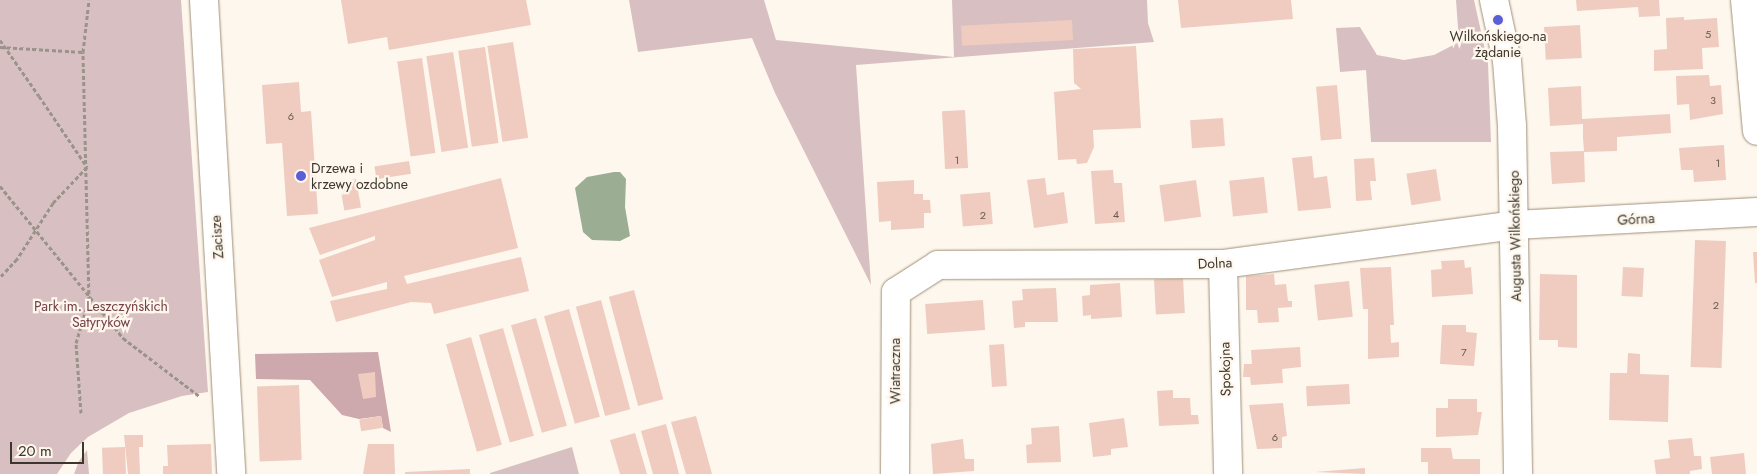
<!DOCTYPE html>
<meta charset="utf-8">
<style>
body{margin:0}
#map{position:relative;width:1757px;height:474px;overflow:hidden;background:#fef7ed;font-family:Jost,sans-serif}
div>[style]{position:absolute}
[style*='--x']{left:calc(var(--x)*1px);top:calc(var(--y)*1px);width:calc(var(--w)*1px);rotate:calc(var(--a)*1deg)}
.green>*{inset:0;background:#d8c0c2}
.forest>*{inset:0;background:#cda8ac}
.water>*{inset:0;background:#9bae93}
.building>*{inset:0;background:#efccbf;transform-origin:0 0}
.path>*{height:3px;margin-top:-1.5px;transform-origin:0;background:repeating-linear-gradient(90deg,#9a938a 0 4px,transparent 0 6.5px)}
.roads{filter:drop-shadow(0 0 1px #a08f79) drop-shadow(0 0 1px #a08f79)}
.minor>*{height:28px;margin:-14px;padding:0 14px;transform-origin:14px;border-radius:14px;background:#fff}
.dots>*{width:14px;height:14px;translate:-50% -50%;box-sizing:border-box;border:2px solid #fef7ed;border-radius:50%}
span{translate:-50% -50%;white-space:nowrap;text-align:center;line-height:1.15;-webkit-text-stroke:4.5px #fef7ed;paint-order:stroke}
.number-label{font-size:11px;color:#6a5c52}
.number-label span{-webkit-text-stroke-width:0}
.poi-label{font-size:14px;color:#3d362d}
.left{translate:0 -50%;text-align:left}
.street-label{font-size:14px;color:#3d362d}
.park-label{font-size:14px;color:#754048}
.scale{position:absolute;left:10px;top:442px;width:74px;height:22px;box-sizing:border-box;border:2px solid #3d362d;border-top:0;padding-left:6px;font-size:15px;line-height:18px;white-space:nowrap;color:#3d362d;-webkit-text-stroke:4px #fef7ed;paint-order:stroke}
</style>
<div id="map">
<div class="green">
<div style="clip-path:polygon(0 0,181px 0,208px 392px,182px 396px,129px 413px,88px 437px,71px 453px,57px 474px,0 474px)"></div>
<div style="clip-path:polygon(629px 0,764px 0,776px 40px,954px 57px,952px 0,1147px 0,1148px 23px,1154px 42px,856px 65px,871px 285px,775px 93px,752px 38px,638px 52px)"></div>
<div style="clip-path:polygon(1456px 0,1474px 0,1488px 63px,1491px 142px,1371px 142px,1366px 70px,1340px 72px,1336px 28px,1360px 27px,1377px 55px,1404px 60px,1434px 55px,1459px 42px)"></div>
<div style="clip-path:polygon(572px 447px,579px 474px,490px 474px,490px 473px)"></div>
<div style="clip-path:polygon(87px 450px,89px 474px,74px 474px,79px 461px)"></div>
</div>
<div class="forest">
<div style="clip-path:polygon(378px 352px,391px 432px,383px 428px,381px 416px,359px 419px,342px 415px,310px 380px,256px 379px,255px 354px)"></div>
</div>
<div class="water">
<div style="clip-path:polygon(614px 172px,620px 172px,626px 179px,625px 207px,630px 236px,620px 241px,592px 240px,583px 232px,575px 188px,587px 177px)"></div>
</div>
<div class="building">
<div style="clip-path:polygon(341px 0,526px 0,531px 25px,389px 50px,387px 37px,348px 44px)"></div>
<div style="clip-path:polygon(1178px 0,1291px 0,1293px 19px,1181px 28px)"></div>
<div style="clip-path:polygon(1576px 0,1659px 0,1660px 16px,1639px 17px,1638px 7px,1577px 11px)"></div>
<div style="clip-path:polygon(1684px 17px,1684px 20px,1717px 18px,1719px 47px,1702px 48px,1703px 69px,1654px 71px,1654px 50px,1667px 49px,1666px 18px)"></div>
<div style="left:1072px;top:20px;width:20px;height:111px;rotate:87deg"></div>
<div style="left:1580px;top:25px;width:33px;height:36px;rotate:87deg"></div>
<div style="left:513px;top:42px;width:97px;height:26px;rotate:81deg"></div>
<div style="clip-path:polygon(1136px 46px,1141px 128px,1093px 130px,1094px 147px,1087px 163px,1077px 164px,1076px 159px,1058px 160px,1054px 92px,1081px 89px,1074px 83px,1073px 49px)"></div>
<div style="left:485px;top:47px;width:97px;height:27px;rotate:82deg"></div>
<div style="left:453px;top:52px;width:97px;height:27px;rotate:81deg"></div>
<div style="left:422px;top:58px;width:96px;height:25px;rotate:82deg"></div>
<div style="clip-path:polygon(1709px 75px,1710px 86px,1721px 85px,1723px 114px,1690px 120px,1689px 104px,1677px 105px,1676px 76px)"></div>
<div style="clip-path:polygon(299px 82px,301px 112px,311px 111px,318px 214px,287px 216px,282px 143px,266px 144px,262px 85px)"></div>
<div style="left:1337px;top:85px;width:54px;height:21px;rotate:85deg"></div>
<div style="clip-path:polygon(1581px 86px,1582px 119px,1670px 114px,1671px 133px,1617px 137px,1617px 151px,1584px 152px,1585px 182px,1552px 184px,1550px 152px,1584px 151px,1583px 138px,1583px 124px,1550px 126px,1548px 88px)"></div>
<div style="left:965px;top:110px;width:58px;height:23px;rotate:87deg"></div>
<div style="left:1223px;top:118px;width:28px;height:33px;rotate:86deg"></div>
<div style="clip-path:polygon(1724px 145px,1726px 180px,1694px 182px,1693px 170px,1681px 170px,1679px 148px)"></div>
<div style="clip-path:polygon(1312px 156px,1314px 178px,1327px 176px,1331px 208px,1298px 211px,1292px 158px)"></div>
<div style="clip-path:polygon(1374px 158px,1376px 181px,1370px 181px,1372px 200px,1356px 201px,1354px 159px)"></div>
<div style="left:409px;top:161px;width:13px;height:35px;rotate:81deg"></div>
<div style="left:1436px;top:169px;width:32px;height:30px;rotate:81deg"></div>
<div style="clip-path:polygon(1113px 170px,1114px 183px,1122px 183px,1125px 222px,1095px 224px,1091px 171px)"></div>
<div style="left:1264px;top:177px;width:36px;height:35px;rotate:84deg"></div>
<div style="clip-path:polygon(501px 178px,518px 248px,404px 276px,407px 284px,521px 257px,529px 291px,434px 314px,431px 303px,411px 302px,336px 322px,330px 301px,387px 289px,387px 282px,332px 297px,319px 260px,375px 240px,375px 236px,320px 255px,309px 228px)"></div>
<div style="clip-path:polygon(1045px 178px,1047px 195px,1064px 192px,1068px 223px,1034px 228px,1027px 180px)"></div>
<div style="left:356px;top:179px;width:29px;height:17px;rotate:80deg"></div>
<div style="clip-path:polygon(914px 180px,914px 194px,923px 194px,923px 200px,930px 200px,931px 213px,924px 213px,924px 228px,891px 230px,891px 221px,879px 222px,877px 182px)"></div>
<div style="left:1196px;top:180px;width:37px;height:37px;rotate:82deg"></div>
<div style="left:990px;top:192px;width:32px;height:30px;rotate:85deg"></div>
<div style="left:1695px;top:240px;width:31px;height:127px;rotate:2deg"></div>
<div style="clip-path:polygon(1753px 252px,1757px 252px,1757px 283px,1755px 283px)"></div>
<div style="clip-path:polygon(1464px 260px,1465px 268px,1471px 267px,1473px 294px,1432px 297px,1431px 270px,1442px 269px,1441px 261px)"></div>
<div style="clip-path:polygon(1391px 267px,1394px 325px,1390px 325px,1391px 343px,1399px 342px,1399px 357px,1368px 359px,1368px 309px,1363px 309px,1360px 268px)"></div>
<div style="left:1623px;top:267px;width:21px;height:29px;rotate:3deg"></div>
<div style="clip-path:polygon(1274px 274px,1275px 285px,1286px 284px,1288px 301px,1292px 301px,1292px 307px,1278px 308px,1279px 322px,1258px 323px,1257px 310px,1246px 310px,1246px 276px)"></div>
<div style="clip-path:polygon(1540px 274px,1577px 275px,1577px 348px,1558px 347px,1558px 340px,1539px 340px)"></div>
<div style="left:1183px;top:278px;width:35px;height:29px;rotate:87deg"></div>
<div style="left:1349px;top:281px;width:36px;height:35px;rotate:84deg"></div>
<div style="clip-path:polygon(1120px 283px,1122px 317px,1091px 319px,1091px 315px,1083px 316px,1082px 296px,1090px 295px,1090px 285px)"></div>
<div style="clip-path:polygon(1056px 288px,1058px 322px,1025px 322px,1025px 327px,1014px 328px,1012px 301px,1023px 300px,1022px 289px)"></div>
<div style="left:634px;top:290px;width:113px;height:26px;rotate:75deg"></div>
<div style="left:601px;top:300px;width:113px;height:26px;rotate:75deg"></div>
<div style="left:983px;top:300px;width:30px;height:58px;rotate:86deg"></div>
<div style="left:569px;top:309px;width:112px;height:26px;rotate:74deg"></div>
<div style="left:536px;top:318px;width:112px;height:26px;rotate:74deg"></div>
<div style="clip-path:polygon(1442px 325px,1466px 325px,1466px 332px,1477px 333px,1474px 366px,1440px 364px)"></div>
<div style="left:503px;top:328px;width:112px;height:25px;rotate:74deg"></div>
<div style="left:471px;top:337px;width:112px;height:26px;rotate:74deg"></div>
<div style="left:1004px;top:344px;width:42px;height:15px;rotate:86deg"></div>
<div style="clip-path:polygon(1300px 347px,1301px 367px,1282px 369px,1283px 383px,1251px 385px,1250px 377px,1243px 377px,1244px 364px,1252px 364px,1251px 350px)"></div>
<div style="clip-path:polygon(1628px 353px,1640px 354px,1640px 374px,1669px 375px,1668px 422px,1609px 420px,1610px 373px,1627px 373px)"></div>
<div style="clip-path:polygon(375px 372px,376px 397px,363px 399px,358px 374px)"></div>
<div style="left:1349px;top:384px;width:20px;height:43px;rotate:87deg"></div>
<div style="left:299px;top:385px;width:75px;height:42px;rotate:88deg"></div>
<div style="clip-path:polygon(1173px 390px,1173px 398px,1190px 398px,1191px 415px,1198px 415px,1199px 424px,1159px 426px,1157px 391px)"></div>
<div style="clip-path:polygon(1448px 399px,1477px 399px,1477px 412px,1482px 412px,1478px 435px,1436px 437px,1436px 408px,1448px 408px)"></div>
<div style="clip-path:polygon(1283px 403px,1287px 436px,1282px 437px,1282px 448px,1257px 449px,1249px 405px)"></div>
<div style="left:381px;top:416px;width:12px;height:22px;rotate:81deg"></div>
<div style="clip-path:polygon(696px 416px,712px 474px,686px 474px,671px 422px)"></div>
<div style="clip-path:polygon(1124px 418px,1128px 447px,1111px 449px,1111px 455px,1093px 457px,1089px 423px)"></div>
<div style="clip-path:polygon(666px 424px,679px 474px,653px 474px,641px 431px)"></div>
<div style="clip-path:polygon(1059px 426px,1061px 462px,1027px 463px,1026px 445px,1032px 444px,1031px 428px)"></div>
<div style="clip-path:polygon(635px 433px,647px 474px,620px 474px,610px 440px)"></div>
<div style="clip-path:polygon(124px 435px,143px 435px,143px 447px,139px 447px,140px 474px,128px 474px)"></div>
<div style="clip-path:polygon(1692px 438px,1694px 456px,1701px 456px,1702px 469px,1690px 471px,1690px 474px,1656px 474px,1654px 460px,1670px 458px,1668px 440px)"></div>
<div style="clip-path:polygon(963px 439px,965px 459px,974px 459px,974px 471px,933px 474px,931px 444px)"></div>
<div style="clip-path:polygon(211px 444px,212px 474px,163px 474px,163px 466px,168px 466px,167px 445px)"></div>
<div style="clip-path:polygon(368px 444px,394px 444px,395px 474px,363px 474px)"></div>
<div style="left:125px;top:447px;width:27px;height:23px;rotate:88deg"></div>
<div style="clip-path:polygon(1421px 448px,1451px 448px,1453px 459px,1480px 459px,1480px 474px,1428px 474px,1428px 462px,1421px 462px)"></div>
<div style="clip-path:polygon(1744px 453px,1746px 474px,1712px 474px,1710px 457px)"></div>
<div style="clip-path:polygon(1365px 468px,1365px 474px,1315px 472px)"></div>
<div style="clip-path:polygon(470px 469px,470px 474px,405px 474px,405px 472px)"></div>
</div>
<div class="path">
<div style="--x:0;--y:40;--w:68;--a:55.1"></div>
<div style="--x:39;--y:96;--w:86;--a:55.9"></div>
<div style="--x:87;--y:167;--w:50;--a:133.4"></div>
<div style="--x:53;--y:203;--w:67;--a:122.7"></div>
<div style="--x:17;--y:259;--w:25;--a:133"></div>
<div style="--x:0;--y:47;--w:83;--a:3.4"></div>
<div style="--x:0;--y:186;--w:196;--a:51"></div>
<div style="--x:123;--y:338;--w:96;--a:37.3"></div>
<div style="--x:81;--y:413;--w:70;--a:-94.1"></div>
<div style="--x:76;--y:343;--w:45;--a:-73.2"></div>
<div style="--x:89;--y:300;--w:248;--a:-91.4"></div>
<div style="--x:83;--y:52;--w:52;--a:-83.4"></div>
</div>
<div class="roads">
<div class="minor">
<div style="--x:204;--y:0;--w:475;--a:86.7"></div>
<div style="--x:1494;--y:0;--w:62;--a:78"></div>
<div style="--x:1507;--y:61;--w:65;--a:85.6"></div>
<div style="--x:1512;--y:126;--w:348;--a:89"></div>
<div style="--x:1745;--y:0;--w:76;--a:84.7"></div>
<div style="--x:1757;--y:76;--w:5;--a:180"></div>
<div style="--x:1752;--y:76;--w:55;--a:84.8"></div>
<div style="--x:1223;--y:264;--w:210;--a:88.6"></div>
<div style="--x:895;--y:474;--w:182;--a:-89.7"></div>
<div style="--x:896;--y:292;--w:50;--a:-32.7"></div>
<div style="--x:938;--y:265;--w:285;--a:-0.2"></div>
<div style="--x:1223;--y:264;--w:295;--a:-7.6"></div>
<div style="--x:1515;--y:225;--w:242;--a:-3.1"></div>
</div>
</div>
<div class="dots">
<div style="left:1498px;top:20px;background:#5a5fd7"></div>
<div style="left:301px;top:176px;background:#5a5fd7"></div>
</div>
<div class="number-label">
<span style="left:1708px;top:34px">5</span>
<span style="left:1713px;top:100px">3</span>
<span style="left:291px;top:116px">6</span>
<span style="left:957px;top:160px">1</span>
<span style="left:1718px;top:163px">1</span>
<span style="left:1116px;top:214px">4</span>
<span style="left:983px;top:215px">2</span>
<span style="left:1716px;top:305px">2</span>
<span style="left:1464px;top:352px">7</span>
<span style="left:1275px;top:437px">6</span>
</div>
<div class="poi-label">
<span style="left:1498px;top:44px">Wilkońskiego-na<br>żądanie</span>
<span class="left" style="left:311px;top:176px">Drzewa i<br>krzewy ozdobne</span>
</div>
<div class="street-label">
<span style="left:1636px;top:219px;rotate:-3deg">Górna</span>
<span style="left:1515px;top:236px;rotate:-91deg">Augusta Wilkońskiego</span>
<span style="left:217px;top:237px;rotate:-94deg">Zacisze</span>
<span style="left:1215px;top:263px;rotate:-3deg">Dolna</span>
<span style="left:1225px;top:369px;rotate:-91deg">Spokojna</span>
<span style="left:895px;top:371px;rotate:-90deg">Wiatraczna</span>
</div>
<div class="park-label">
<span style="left:101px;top:314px">Park im. Leszczyńskich<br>Satyryków</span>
</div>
<div class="scale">20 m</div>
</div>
